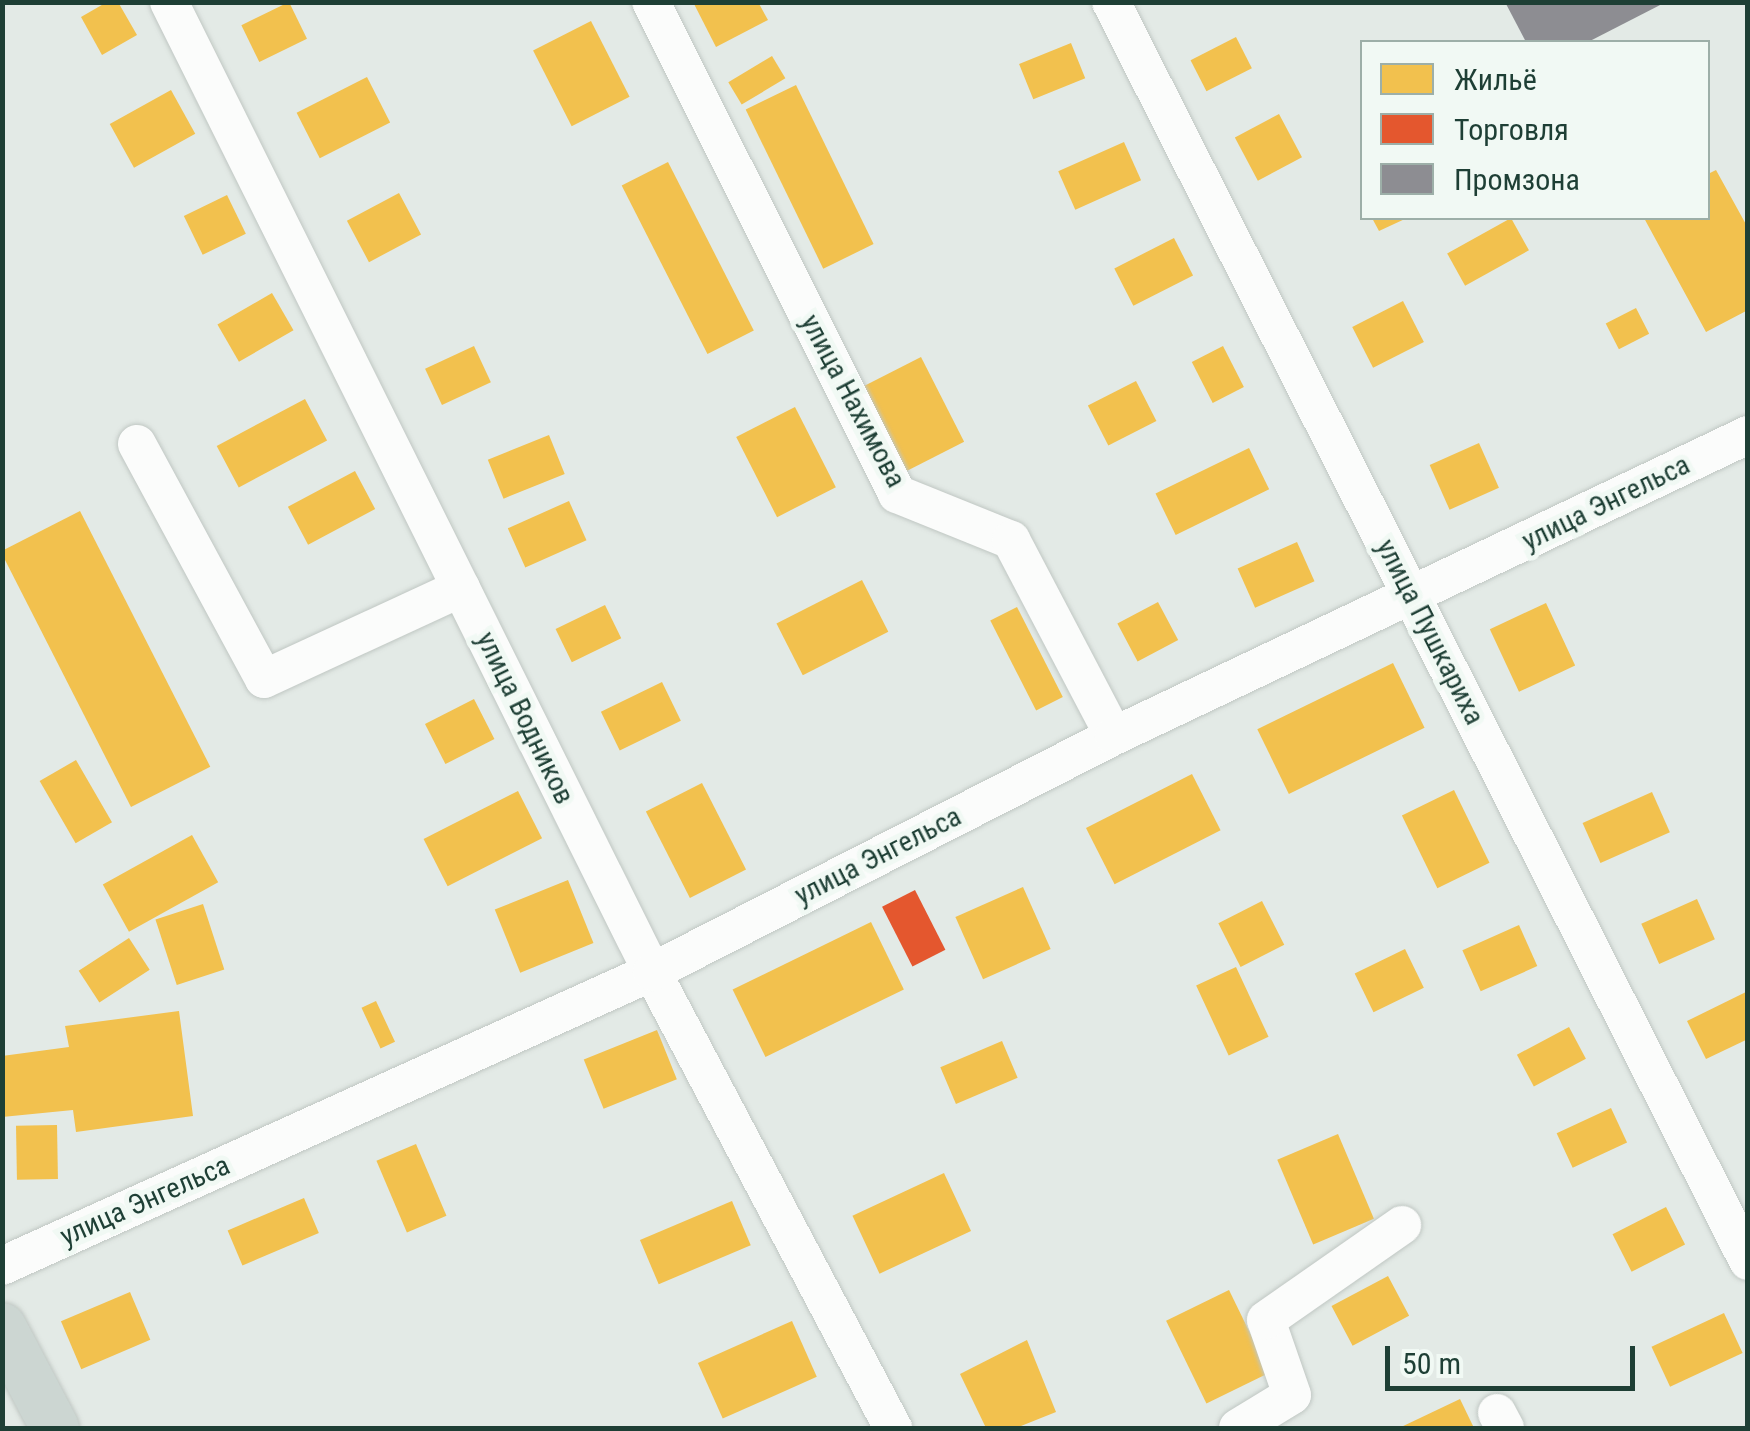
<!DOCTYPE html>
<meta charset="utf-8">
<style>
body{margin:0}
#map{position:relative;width:1750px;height:1431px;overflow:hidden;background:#e3eae6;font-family:"Roboto Condensed",sans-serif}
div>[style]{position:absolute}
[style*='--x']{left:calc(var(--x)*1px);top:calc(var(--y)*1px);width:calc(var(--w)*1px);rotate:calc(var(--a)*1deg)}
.homes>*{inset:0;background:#f2c14e;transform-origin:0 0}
.shops>*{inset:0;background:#e4572e;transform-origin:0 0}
.industry>*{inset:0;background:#8d8d92}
.roads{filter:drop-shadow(0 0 2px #c0c7c3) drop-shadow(0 0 2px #c0c7c3)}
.minor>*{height:38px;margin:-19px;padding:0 19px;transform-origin:19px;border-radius:19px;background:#fbfcfb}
.major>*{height:48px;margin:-24px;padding:0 24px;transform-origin:24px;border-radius:24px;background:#ccd6d2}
span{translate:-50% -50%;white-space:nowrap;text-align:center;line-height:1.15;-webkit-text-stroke:10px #f1f9f4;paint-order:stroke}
.street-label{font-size:28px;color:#1e3f35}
.frame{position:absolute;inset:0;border:5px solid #1e3f35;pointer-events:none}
.legend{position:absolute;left:1360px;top:40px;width:350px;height:180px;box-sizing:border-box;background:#f1f9f4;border:2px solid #9dafa8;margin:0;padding:12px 18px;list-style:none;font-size:30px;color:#1e3f35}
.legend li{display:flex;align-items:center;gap:20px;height:50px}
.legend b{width:50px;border:2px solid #9dafa8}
.scale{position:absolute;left:1385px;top:1346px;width:250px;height:45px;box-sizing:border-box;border:5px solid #1e3f35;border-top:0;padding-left:12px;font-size:30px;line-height:35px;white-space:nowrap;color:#1e3f35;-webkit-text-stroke:8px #f1f9f4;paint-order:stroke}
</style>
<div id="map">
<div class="homes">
<div style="clip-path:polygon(107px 2px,118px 2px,137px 35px,102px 55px,81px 17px)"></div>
<div style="left:289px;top:2px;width:41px;height:53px;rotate:64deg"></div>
<div style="clip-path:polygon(693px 2px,758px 2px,768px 20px,716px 47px)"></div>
<div style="left:591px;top:21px;width:85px;height:65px;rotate:63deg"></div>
<div style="left:1236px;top:37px;width:35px;height:51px;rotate:63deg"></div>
<div style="left:1071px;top:43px;width:38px;height:56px;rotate:68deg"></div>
<div style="left:772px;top:56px;width:26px;height:51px;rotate:59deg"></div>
<div style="left:367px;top:77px;width:51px;height:79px;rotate:63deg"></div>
<div style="left:796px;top:85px;width:177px;height:56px;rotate:64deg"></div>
<div style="left:171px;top:90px;width:50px;height:70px;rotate:61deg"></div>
<div style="left:1279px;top:114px;width:49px;height:50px;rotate:62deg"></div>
<div style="left:1124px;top:142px;width:42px;height:72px;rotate:66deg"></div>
<div style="left:668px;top:162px;width:189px;height:52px;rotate:63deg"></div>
<div style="clip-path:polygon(1716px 170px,1748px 228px,1748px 310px,1706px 332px,1644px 218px,1708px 218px,1708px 174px)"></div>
<div style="left:399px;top:193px;width:47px;height:59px;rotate:62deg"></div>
<div style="left:227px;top:195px;width:43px;height:48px;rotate:64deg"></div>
<div style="clip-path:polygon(1372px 218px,1407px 218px,1379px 231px)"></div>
<div style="left:1511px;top:218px;width:37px;height:73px;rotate:61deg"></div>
<div style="left:1174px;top:238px;width:42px;height:67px;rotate:63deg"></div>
<div style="left:272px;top:293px;width:43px;height:63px;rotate:60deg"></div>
<div style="left:1403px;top:301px;width:46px;height:57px;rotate:63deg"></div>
<div style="left:1636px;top:308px;width:29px;height:34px;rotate:63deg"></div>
<div style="left:474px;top:346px;width:40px;height:54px;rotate:65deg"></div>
<div style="left:1223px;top:346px;width:46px;height:35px;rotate:63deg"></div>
<div style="left:921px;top:357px;width:95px;height:65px;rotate:63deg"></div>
<div style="left:1136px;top:381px;width:45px;height:54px;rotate:63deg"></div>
<div style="left:305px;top:399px;width:47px;height:100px;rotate:62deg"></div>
<div style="left:795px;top:407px;width:90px;height:66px;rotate:63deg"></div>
<div style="left:549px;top:435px;width:42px;height:66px;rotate:68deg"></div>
<div style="left:1479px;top:443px;width:49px;height:54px;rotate:66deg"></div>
<div style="left:1249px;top:448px;width:46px;height:104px;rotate:64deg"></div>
<div style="left:355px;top:471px;width:43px;height:76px;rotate:62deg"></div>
<div style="left:569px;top:501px;width:43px;height:67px;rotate:66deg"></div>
<div style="left:80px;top:511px;width:287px;height:89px;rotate:63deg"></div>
<div style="left:1297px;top:542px;width:43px;height:65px;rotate:66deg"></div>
<div style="left:862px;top:580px;width:58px;height:96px;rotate:63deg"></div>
<div style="left:1158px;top:602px;width:43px;height:46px;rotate:62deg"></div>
<div style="left:1546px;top:603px;width:69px;height:62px;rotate:65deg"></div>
<div style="left:605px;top:605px;width:37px;height:55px;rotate:64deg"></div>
<div style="left:1017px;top:607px;width:101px;height:30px;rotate:63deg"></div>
<div style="left:1393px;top:663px;width:72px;height:151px;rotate:64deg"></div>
<div style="left:662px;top:682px;width:43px;height:68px;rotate:64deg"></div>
<div style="left:474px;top:699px;width:45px;height:55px;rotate:63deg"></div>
<div style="left:76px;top:760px;width:72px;height:42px;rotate:60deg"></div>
<div style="left:1192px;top:774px;width:63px;height:119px;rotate:63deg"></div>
<div style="left:702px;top:783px;width:97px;height:63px;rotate:63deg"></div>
<div style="left:1454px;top:790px;width:81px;height:58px;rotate:64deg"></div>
<div style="left:518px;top:791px;width:53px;height:106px;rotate:63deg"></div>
<div style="left:1652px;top:792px;width:44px;height:76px;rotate:66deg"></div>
<div style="left:192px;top:835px;width:54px;height:102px;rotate:61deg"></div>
<div style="left:568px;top:880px;width:68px;height:79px;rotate:68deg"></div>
<div style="left:1023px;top:887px;width:68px;height:74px;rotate:66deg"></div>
<div style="left:1697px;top:899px;width:44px;height:61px;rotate:66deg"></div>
<div style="left:1262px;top:901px;width:49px;height:49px;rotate:63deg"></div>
<div style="left:203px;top:904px;width:69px;height:50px;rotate:72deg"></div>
<div style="left:871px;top:922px;width:75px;height:154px;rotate:64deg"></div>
<div style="left:1519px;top:925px;width:45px;height:62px;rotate:66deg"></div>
<div style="left:129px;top:938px;width:38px;height:60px;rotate:57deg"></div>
<div style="left:1405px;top:949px;width:43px;height:56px;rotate:64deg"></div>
<div style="left:1236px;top:967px;width:77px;height:44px;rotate:65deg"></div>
<div style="clip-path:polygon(1748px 991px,1748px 1039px,1706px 1059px,1687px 1021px)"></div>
<div style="left:376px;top:1001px;width:45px;height:16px;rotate:65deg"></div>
<div style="clip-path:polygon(179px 1011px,193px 1116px,76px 1132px,73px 1110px,2px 1117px,2px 1056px,69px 1047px,65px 1026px)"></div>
<div style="left:1569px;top:1027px;width:36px;height:59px;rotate:62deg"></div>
<div style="left:657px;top:1030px;width:53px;height:79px;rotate:68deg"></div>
<div style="left:1002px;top:1041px;width:40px;height:67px;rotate:67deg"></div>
<div style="left:1611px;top:1108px;width:38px;height:60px;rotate:65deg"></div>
<div style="left:57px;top:1125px;width:54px;height:41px;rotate:89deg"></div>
<div style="left:1338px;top:1134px;width:92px;height:66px;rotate:67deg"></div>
<div style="left:416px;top:1144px;width:78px;height:43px;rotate:67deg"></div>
<div style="left:944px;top:1173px;width:64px;height:101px;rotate:65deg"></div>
<div style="left:304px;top:1198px;width:38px;height:83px;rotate:67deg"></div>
<div style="left:732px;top:1201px;width:48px;height:100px;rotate:67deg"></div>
<div style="left:1666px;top:1207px;width:42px;height:60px;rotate:63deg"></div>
<div style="left:1388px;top:1276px;width:45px;height:64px;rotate:62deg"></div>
<div style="left:1229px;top:1290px;width:92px;height:70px;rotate:64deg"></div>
<div style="left:130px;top:1292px;width:52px;height:75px;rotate:67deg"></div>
<div style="left:1724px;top:1313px;width:44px;height:80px;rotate:65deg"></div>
<div style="left:792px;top:1321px;width:61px;height:103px;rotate:66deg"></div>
<div style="clip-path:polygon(1027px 1340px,1056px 1412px,1016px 1428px,986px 1428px,960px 1374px)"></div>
<div style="clip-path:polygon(1460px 1399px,1474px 1428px,1399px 1428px)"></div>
</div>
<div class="shops">
<div style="left:915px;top:890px;width:67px;height:37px;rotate:63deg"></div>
</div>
<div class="industry">
<div style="clip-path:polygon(1505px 2px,1666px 2px,1588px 42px,1526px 42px)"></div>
</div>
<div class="roads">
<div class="minor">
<div style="--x:169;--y:2;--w:1084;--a:63.53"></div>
<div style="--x:652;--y:972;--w:516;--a:62.14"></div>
<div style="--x:651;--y:2;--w:550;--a:63.43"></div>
<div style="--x:897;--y:494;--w:123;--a:22"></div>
<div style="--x:1011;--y:540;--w:221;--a:62.3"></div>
<div style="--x:1111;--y:2;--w:1411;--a:63.16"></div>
<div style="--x:137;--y:444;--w:267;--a:61.6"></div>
<div style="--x:264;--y:679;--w:217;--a:-24.8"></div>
<div style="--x:2;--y:1266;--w:713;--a:-24.34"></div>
<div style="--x:652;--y:972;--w:519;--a:-27.06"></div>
<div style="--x:1114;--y:736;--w:702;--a:-25.4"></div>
<div style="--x:1497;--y:1413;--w:17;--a:62"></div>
<div style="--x:1238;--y:1428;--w:63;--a:-31.4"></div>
<div style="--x:1292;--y:1395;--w:79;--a:-109.1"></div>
<div style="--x:1266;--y:1320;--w:166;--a:-34.9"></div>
</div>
<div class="major">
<div style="--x:2;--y:1327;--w:114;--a:62.3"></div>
</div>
</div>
<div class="street-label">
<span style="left:853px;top:401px;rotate:62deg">улица Нахимова</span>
<span style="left:1606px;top:503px;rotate:-26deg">улица Энгельса</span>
<span style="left:1430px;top:632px;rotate:63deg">улица Пушкариха</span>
<span style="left:525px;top:718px;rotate:64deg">улица Водников</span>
<span style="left:878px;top:856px;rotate:-27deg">улица Энгельса</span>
<span style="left:145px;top:1201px;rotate:-24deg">улица Энгельса</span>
</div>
<div class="frame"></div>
<ul class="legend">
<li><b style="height:28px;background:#f2c14e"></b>Жильё</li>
<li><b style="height:28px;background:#e4572e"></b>Торговля</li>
<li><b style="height:28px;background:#8d8d92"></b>Промзона</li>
</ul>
<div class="scale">50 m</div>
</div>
